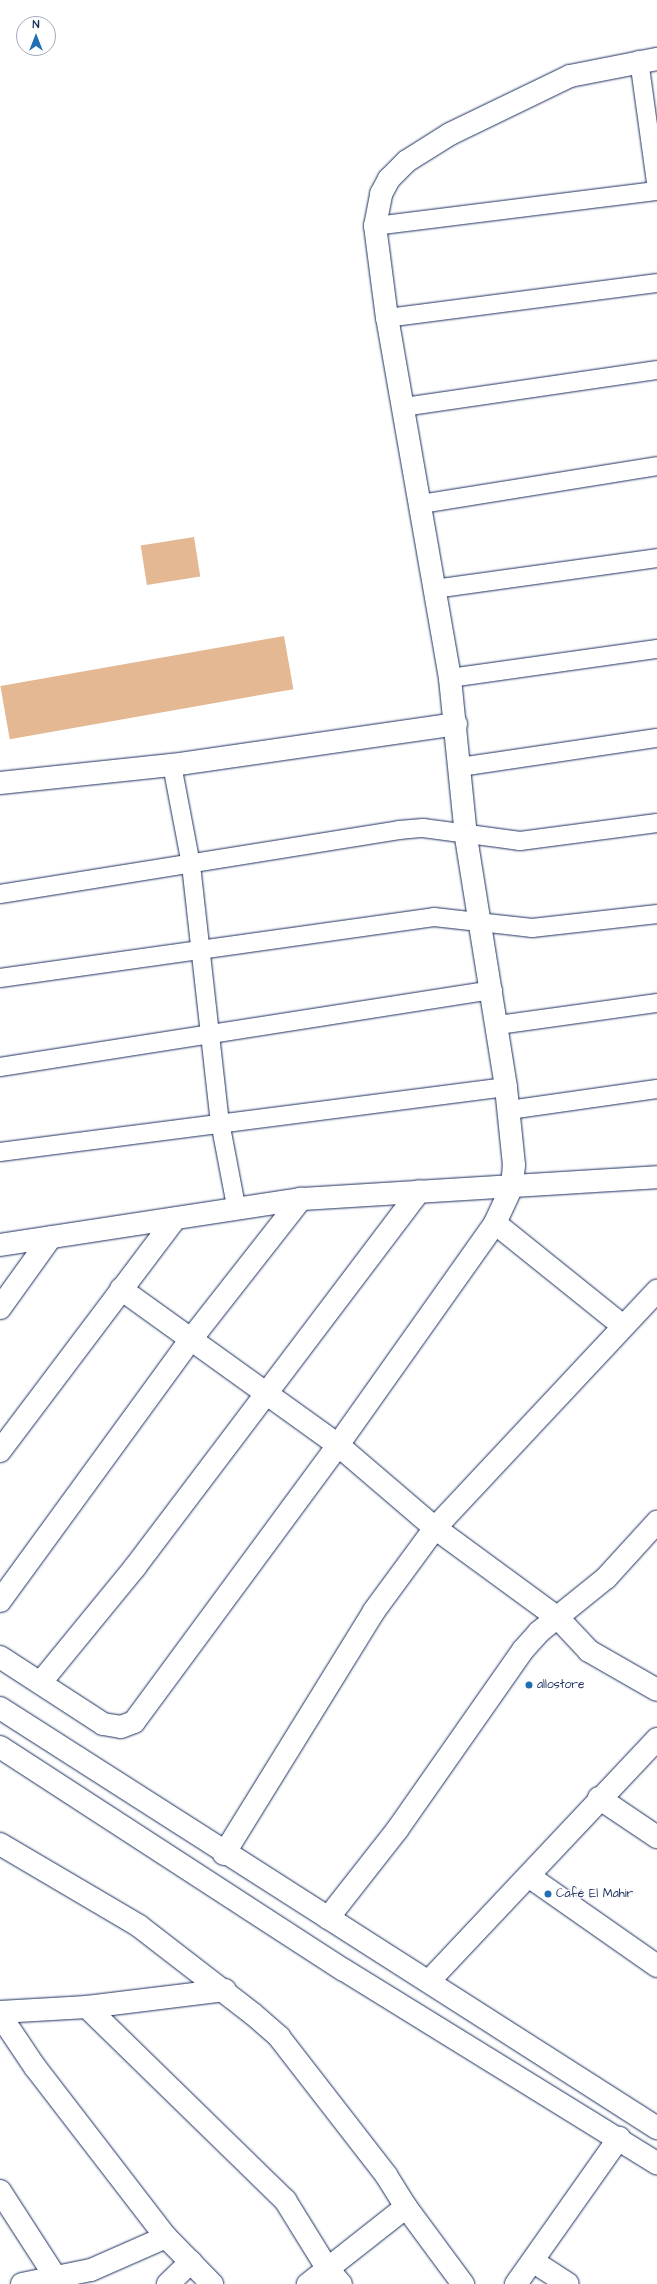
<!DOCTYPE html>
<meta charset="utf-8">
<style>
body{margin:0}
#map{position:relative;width:657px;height:2284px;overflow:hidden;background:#fff;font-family:"Architects Daughter",sans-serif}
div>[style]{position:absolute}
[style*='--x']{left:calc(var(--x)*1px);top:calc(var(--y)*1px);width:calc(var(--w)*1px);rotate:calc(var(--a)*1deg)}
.building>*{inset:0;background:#e3b893;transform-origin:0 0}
.roads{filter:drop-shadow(0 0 1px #1b2f5e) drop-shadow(0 0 1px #1b2f5e)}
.lane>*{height:18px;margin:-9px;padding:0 9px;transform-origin:9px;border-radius:9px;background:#fff}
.street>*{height:22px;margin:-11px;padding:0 11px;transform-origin:11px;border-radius:11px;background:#fff}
.secondary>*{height:22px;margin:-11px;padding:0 11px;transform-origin:11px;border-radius:11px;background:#fff}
.dots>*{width:11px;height:11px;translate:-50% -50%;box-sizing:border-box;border:2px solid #fff;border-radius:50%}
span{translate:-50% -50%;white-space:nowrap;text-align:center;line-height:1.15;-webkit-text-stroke:3px #fff;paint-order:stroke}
.poi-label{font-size:12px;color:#1b2f5e}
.left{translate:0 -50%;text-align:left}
.north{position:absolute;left:16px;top:16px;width:40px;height:40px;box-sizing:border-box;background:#fff;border:1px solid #a4acbf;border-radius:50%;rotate:0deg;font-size:11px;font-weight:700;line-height:16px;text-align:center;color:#1b2f5e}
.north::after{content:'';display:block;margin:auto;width:14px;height:18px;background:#1f6fb2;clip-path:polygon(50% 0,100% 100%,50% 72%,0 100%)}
</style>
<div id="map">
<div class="building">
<div style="left:194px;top:537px;width:40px;height:54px;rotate:81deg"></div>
<div style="left:284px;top:636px;width:54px;height:288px;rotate:80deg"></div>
</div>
<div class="roads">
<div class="lane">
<div style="--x:639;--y:60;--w:130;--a:82.1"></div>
<div style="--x:375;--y:226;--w:284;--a:-7.1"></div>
<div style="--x:387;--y:318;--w:272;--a:-7.4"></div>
<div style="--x:403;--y:407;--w:257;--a:-8.3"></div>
<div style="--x:421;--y:504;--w:239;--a:-9.1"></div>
<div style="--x:434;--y:589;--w:225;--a:-7.9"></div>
<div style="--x:450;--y:678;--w:209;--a:-8"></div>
<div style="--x:172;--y:765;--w:102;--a:79.2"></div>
<div style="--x:191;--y:865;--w:259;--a:83.6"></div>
<div style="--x:220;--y:1122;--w:86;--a:79.2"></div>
<div style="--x:460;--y:767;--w:199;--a:-8.4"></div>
<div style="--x:0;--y:894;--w:404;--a:-9.1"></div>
<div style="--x:399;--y:830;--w:24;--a:-5"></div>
<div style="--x:423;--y:828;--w:98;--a:7.6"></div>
<div style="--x:520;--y:841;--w:138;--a:-7.5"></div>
<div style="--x:0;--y:978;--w:438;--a:-8"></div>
<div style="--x:434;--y:917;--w:99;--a:6.4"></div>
<div style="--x:532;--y:928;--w:126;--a:-6.4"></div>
<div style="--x:498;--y:1025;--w:161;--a:-7.9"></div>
<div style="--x:0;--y:1067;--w:499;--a:-8.9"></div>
<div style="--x:509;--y:1110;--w:149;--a:-8.1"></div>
<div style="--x:0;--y:1152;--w:510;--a:-7.32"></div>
</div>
<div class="street">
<div style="--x:0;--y:783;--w:173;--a:-6"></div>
<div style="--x:172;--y:765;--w:287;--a:-8.2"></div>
<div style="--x:0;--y:1245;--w:304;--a:-8.7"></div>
<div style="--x:301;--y:1199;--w:357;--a:-3.5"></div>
<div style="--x:121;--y:1289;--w:267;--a:35.7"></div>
<div style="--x:338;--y:1445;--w:128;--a:40.6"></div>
<div style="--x:435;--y:1528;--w:152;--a:36.2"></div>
<div style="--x:558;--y:1618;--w:45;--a:46.8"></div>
<div style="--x:589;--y:1651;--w:78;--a:29.8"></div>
<div style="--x:0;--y:1308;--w:87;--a:-54.3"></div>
<div style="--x:623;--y:1326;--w:164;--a:-141.2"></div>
<div style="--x:495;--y:1223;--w:40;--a:-65"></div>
<div style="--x:512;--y:1187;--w:22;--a:-85"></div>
<div style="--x:514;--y:1165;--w:78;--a:-95.9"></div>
<div style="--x:506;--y:1087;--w:254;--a:-99.1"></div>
<div style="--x:466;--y:836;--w:159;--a:-95.8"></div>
<div style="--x:450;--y:678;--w:365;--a:-99.9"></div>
<div style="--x:387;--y:318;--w:93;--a:-97.4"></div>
<div style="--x:375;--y:226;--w:33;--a:-79"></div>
<div style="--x:381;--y:194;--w:17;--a:-62"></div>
<div style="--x:389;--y:179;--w:25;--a:-45"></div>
<div style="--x:407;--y:161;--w:51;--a:-32.1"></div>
<div style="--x:450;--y:134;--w:133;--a:-25.8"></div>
<div style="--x:570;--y:76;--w:89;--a:-11.1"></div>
<div style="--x:0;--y:1451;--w:291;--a:-53"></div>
<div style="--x:0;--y:1601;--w:326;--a:-53.9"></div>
<div style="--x:192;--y:1338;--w:177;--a:-51.9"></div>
<div style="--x:0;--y:1657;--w:123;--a:33"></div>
<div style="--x:103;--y:1724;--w:18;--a:9"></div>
<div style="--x:121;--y:1727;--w:14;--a:-21"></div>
<div style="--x:134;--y:1722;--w:344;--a:-53.6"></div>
<div style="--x:338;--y:1445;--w:272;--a:-54.7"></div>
<div style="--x:41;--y:1682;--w:149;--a:-50.7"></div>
<div style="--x:135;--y:1567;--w:471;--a:-52.9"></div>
<div style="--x:599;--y:1798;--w:70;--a:33.9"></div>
<div style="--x:0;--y:1844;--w:161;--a:30.5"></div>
<div style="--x:139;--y:1926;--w:144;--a:37.7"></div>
<div style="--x:253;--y:2014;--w:35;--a:41"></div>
<div style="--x:279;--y:2037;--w:175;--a:52.2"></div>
<div style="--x:386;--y:2175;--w:38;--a:58"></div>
<div style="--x:406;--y:2207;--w:125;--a:141.8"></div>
<div style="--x:224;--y:1854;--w:286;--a:-58.3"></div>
<div style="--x:374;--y:1611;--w:103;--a:-53.7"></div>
<div style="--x:435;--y:1528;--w:325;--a:-46.9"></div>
<div style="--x:530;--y:1877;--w:155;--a:35"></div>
<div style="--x:328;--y:1918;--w:112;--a:-51.9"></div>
<div style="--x:397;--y:1830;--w:220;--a:-55"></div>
<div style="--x:523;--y:1650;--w:24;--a:-48"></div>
<div style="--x:539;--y:1632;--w:86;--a:-38.9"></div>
<div style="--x:606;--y:1578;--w:76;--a:-47.7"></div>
<div style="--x:430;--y:1980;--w:331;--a:-46.7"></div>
<div style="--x:87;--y:2007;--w:277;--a:44.3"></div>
<div style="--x:285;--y:2200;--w:80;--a:58.3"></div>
<div style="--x:327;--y:2268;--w:21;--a:49"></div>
<div style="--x:0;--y:2012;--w:87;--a:-3.3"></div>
<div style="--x:87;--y:2007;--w:139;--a:-7"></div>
<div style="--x:0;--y:2015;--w:63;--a:56.1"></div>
<div style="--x:35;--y:2067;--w:215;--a:52.4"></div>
<div style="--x:166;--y:2237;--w:66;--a:45.6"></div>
<div style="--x:0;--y:2191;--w:103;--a:57.2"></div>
<div style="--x:406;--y:2207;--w:96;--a:53.5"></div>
<div style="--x:534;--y:2262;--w:40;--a:32.9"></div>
<div style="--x:22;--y:2284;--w:70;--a:-11.5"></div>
<div style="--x:91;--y:2270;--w:82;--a:-23.7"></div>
<div style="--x:168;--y:2284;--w:32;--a:-44"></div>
<div style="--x:516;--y:2284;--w:179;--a:-54.8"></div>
</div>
<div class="secondary">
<div style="--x:0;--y:1708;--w:780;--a:32.59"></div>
<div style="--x:0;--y:1747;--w:410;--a:33"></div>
<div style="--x:344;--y:1970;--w:368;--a:31.7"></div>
</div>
</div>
<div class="dots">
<div style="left:529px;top:1685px;background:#1f6fb2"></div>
<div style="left:548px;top:1894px;background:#1f6fb2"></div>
</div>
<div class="poi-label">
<span class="left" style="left:537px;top:1685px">allostore</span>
<span class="left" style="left:556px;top:1894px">Café El Mahir</span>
</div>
<div class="north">N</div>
</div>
